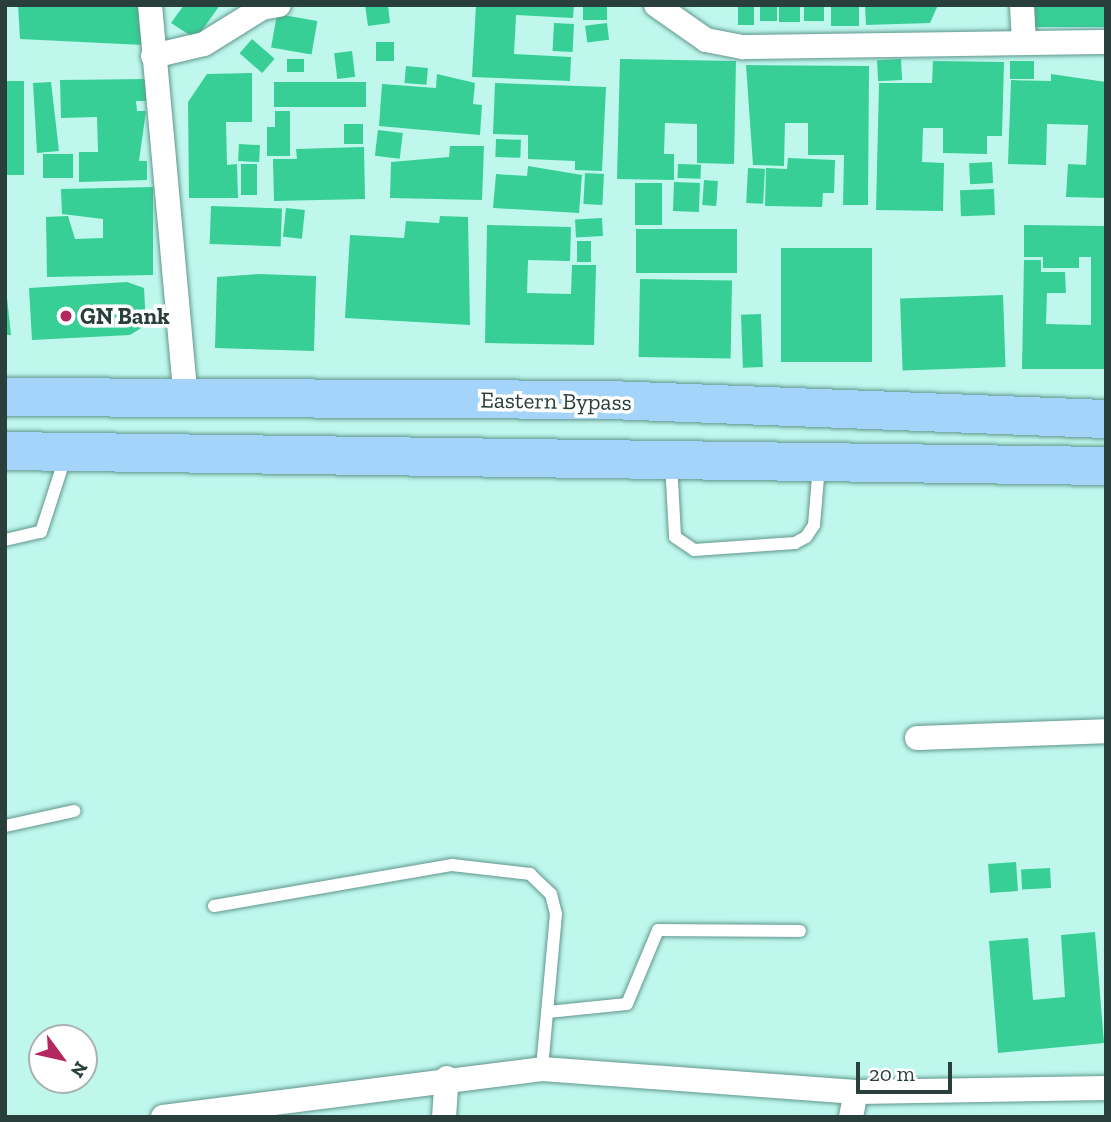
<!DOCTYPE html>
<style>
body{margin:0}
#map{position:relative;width:1111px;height:1122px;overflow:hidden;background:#bff7ed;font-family:"Zilla Slab",serif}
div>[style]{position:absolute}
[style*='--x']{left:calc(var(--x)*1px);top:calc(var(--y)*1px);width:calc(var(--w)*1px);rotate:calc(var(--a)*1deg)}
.building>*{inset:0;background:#37cf96;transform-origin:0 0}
.roads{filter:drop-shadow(0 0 2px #61968d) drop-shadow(0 0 2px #61968d)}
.service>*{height:12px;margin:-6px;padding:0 6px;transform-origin:6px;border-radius:6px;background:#fff}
.minor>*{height:24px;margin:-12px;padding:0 12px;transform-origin:12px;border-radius:12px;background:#fff}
.trunk>*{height:38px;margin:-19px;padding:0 19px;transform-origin:19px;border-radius:19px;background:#a4d4fa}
.dots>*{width:19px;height:19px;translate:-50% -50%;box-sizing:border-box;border:4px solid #fff;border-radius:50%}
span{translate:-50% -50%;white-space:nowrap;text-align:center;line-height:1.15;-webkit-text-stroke:7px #fff;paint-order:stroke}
.poi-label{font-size:23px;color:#283f3b;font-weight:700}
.left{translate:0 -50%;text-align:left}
.street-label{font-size:23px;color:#283f3b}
.frame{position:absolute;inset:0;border:7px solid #283f3b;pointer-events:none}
.north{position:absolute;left:28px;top:1024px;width:70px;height:70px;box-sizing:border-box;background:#fff;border:2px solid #a9b2b1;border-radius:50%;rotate:123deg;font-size:19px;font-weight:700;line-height:28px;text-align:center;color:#283f3b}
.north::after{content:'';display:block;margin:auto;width:24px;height:32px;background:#b3265e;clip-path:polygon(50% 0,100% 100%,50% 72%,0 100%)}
.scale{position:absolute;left:856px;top:1062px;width:96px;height:32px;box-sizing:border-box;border:4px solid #283f3b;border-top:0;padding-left:9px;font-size:21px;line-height:24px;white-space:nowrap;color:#283f3b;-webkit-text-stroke:5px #fff;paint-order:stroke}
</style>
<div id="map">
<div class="building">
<div style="clip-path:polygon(18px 5px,142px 5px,143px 45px,20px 39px)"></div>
<div style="clip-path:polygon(184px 5px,220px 5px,196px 39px,171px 23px)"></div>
<div style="clip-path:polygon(365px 5px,388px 5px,390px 23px,368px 26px)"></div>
<div style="clip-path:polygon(476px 5px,574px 5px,573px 18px,516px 15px,514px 54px,571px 57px,570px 81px,472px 77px)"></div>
<div style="left:583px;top:5px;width:24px;height:15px"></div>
<div style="left:738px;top:5px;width:16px;height:20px"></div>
<div style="left:760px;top:5px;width:17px;height:16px"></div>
<div style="left:804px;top:5px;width:20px;height:16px"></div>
<div style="left:831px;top:5px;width:28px;height:21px"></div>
<div style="clip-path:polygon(865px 5px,938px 5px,930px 23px,866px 25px)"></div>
<div style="left:1029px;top:5px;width:77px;height:22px"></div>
<div style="left:779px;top:6px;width:21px;height:16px"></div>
<div style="left:277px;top:14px;width:41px;height:34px;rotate:10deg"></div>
<div style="left:554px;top:23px;width:20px;height:28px;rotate:3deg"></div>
<div style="left:607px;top:23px;width:17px;height:22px;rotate:83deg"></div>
<div style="left:252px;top:39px;width:30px;height:19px;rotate:41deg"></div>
<div style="left:376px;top:42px;width:18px;height:19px"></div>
<div style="left:352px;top:51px;width:26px;height:18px;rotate:83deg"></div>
<div style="left:304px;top:59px;width:13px;height:17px;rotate:90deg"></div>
<div style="clip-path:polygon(620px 59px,736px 61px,734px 164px,697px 163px,697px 124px,665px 123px,664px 154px,674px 154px,674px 180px,617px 179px)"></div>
<div style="left:901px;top:59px;width:21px;height:24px;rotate:87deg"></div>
<div style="clip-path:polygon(933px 61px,1004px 62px,1002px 136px,987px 136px,987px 154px,943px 153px,943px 128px,923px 128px,922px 162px,944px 163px,943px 211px,876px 210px,879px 83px,932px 83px)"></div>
<div style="left:1010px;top:61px;width:24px;height:18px"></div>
<div style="clip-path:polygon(746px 65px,869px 66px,868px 205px,843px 205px,844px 155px,808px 155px,808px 123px,785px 123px,784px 166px,753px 165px)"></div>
<div style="left:406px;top:66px;width:22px;height:17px;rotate:5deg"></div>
<div style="clip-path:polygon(252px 73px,252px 122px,226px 122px,227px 165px,237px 164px,238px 198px,189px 198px,188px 102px,207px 74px)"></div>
<div style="clip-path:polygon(437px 74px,475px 83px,473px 104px,482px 105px,480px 135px,379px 126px,382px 84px,436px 88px)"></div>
<div style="clip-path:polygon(1051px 74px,1106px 82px,1106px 198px,1066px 197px,1068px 164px,1086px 165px,1088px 125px,1047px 124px,1046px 165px,1008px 164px,1011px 80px,1051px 81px)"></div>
<div style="clip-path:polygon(146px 79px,146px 101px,136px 101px,137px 111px,146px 111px,139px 161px,147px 161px,147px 180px,79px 182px,79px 152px,98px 152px,97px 117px,61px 118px,60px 80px)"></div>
<div style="left:5px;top:81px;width:19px;height:94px"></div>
<div style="clip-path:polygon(51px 82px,59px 151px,37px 153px,33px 83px)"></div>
<div style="left:366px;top:82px;width:25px;height:92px;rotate:90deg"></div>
<div style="clip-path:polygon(495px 83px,606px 87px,602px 171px,575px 170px,575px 161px,528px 159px,528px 135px,493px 134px)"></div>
<div style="clip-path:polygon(275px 111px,290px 111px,290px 156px,267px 156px,267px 127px,275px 127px)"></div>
<div style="left:344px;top:124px;width:19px;height:20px"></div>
<div style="left:378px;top:130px;width:25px;height:26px;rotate:7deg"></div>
<div style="left:496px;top:139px;width:25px;height:18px;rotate:2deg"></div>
<div style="left:239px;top:144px;width:21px;height:17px;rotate:3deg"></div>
<div style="clip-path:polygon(450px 146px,484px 146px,482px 200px,390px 198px,391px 162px,449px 157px)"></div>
<div style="clip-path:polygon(364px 147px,365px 199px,274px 201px,273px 159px,297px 159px,296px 149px)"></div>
<div style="left:43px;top:154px;width:30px;height:24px"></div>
<div style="clip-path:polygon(788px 158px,835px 160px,834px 193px,823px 193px,822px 207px,765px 206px,766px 168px,787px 169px)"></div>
<div style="left:992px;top:162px;width:21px;height:23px;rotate:87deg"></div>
<div style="left:241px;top:164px;width:16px;height:31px"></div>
<div style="left:678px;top:164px;width:23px;height:14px;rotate:2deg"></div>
<div style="clip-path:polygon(528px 166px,582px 175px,579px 213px,493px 208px,496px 174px,527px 176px)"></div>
<div style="left:748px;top:168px;width:17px;height:35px;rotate:3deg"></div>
<div style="left:585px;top:173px;width:19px;height:31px;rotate:3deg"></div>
<div style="left:704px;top:180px;width:14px;height:25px;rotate:4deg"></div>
<div style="left:674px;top:182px;width:26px;height:29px;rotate:2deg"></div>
<div style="left:635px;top:183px;width:27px;height:42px"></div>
<div style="clip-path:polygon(153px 187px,153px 275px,47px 277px,46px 217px,68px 216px,75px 239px,103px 238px,103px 219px,62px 214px,61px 189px)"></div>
<div style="left:994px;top:189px;width:26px;height:34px;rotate:88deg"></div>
<div style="left:211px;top:206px;width:71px;height:38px;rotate:2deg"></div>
<div style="left:286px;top:208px;width:19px;height:29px;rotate:6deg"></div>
<div style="clip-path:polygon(440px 216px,468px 217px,470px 325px,345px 318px,350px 235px,404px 238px,406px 221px,439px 223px)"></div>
<div style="left:602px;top:218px;width:18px;height:27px;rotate:87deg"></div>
<div style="clip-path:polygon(487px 225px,571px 227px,570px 261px,528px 260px,527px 293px,571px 294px,572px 265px,596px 265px,594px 345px,485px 343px)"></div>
<div style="clip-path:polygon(1024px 225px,1106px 226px,1106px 369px,1022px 369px,1024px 260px,1041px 260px,1041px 272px,1065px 272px,1066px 293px,1047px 293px,1046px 324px,1091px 325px,1091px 257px,1079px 257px,1079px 268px,1043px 268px,1043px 257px,1024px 257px)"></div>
<div style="left:636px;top:229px;width:101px;height:44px"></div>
<div style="left:577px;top:241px;width:14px;height:21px"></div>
<div style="left:781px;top:248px;width:91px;height:114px"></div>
<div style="clip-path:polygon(258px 274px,316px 276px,314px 351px,215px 348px,217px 277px)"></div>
<div style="clip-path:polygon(5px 279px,11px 335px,5px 335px)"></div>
<div style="left:640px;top:279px;width:92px;height:78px;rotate:1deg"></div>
<div style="clip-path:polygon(127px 282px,144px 288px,146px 325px,130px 335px,32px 340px,29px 288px)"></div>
<div style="left:1003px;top:295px;width:72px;height:103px;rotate:88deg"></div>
<div style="left:761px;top:314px;width:53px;height:20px;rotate:88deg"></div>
<div style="left:1016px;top:862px;width:29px;height:28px;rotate:86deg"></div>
<div style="left:1050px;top:868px;width:20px;height:29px;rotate:87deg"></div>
<div style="clip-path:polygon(1095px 932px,1104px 1043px,998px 1053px,989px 941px,1028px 938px,1033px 1000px,1065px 997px,1061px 935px)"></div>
</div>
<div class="roads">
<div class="service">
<div style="--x:671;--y:462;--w:75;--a:86.9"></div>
<div style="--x:675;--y:537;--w:23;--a:34"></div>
<div style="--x:694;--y:550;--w:101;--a:-4"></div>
<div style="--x:795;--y:543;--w:13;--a:-29"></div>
<div style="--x:806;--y:537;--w:14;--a:-56"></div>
<div style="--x:814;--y:525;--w:60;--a:-85.2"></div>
<div style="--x:5;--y:540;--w:37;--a:-13"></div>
<div style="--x:41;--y:532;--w:81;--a:-72"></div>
<div style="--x:5;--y:826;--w:71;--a:-12.3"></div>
<div style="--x:214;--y:906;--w:242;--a:-9.8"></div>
<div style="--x:452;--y:865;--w:79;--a:6.6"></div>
<div style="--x:530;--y:874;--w:29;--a:44"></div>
<div style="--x:551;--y:894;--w:21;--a:76"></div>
<div style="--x:556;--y:914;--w:156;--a:95.2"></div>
<div style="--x:548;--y:1012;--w:79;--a:-5.8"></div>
<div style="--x:627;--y:1004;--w:80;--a:-67.3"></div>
<div style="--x:658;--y:930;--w:142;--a:0.4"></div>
</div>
<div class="minor">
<div style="--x:150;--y:5;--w:394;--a:84.8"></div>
<div style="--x:656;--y:5;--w:61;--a:35"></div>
<div style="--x:706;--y:40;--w:38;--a:11"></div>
<div style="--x:743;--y:47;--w:363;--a:-0.8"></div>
<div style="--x:1022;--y:5;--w:38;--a:87"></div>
<div style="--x:153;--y:56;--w:52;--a:-13.2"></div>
<div style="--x:204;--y:44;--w:68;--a:-31.8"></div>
<div style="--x:262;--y:8;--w:17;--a:-10"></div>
<div style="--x:917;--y:738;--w:189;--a:-2.1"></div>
<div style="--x:163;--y:1117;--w:382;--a:-7.2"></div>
<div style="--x:542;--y:1069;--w:315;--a:4.2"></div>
<div style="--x:856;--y:1092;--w:250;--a:-0.9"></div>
<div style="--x:444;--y:1117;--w:39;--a:-86"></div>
<div style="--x:851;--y:1117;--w:25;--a:-79"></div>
</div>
<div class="trunk">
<div style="--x:5;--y:397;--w:605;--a:0.28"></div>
<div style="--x:610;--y:400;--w:496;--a:2.2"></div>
<div style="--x:5;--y:451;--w:1101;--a:0.78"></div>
</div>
</div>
<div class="dots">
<div style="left:66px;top:316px;background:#b3265e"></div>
</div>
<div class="poi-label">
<span class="left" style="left:80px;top:316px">GN Bank</span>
</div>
<div class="street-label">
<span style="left:556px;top:401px;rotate:1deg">Eastern Bypass</span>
</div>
<div class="frame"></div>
<div class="north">N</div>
<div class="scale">20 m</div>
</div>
